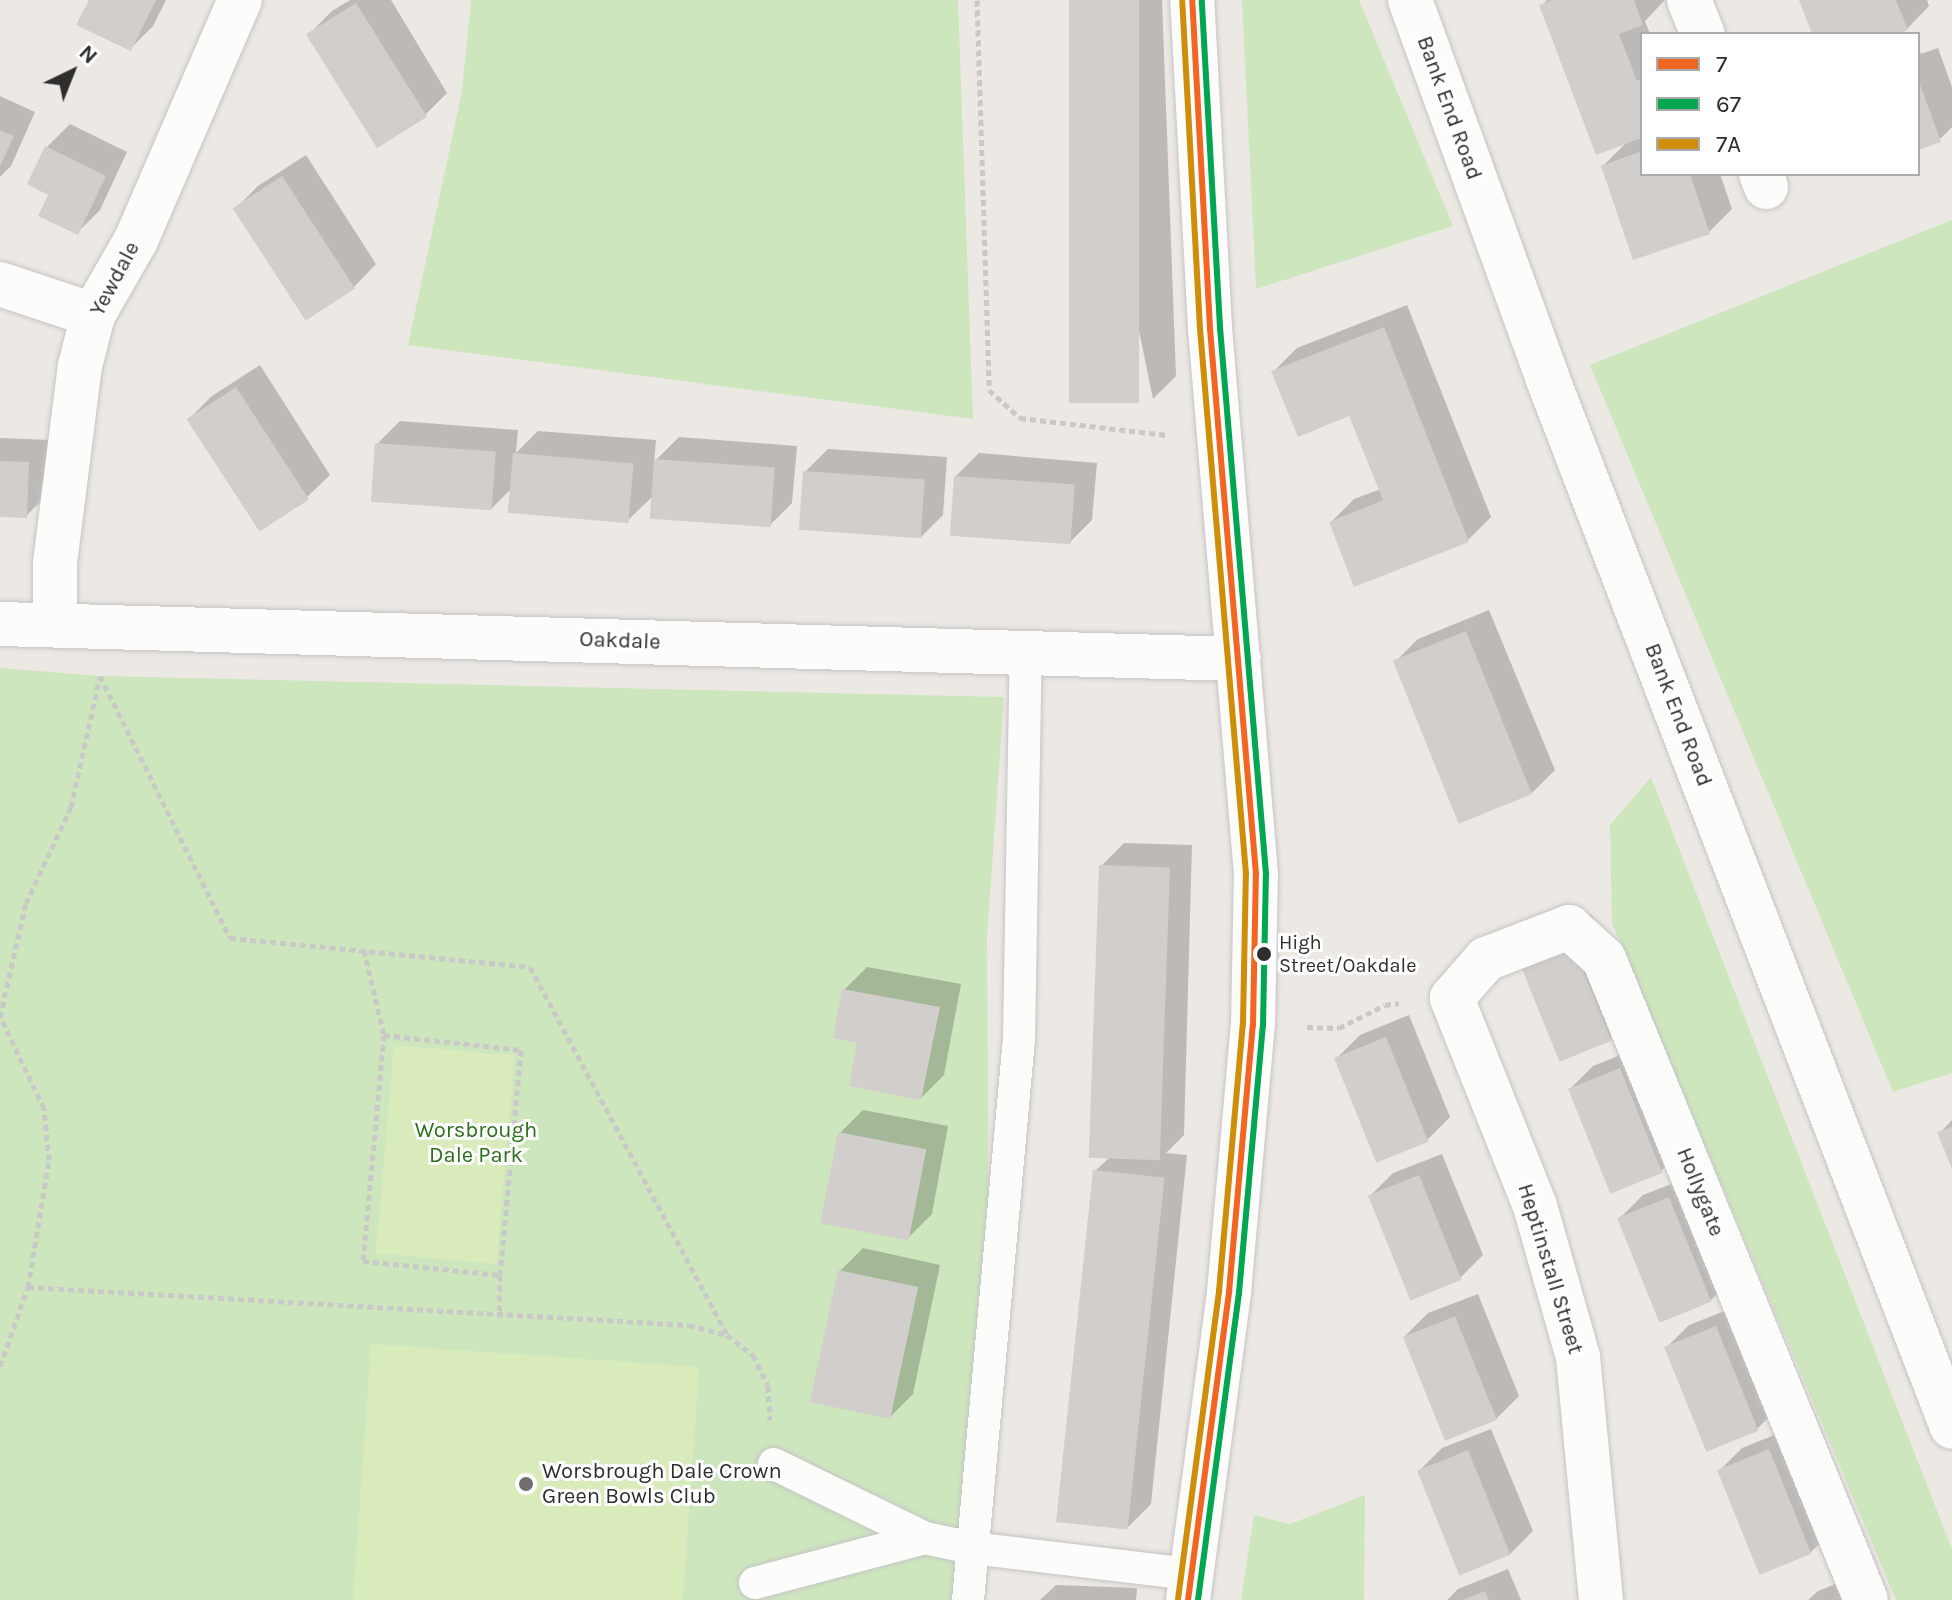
<!DOCTYPE html>
<style>
body{margin:0}
#map{position:relative;width:1952px;height:1600px;overflow:hidden;background:#ece8e4;font-family:Karla,sans-serif}
div>[style]{position:absolute}
[style*='--x']{left:calc(var(--x)*1px);top:calc(var(--y)*1px);width:calc(var(--w)*1px);rotate:calc(var(--a)*1deg)}
.green>*{inset:0;background:#cee6be}
.pitch>*{inset:0;background:#d9eabb;transform-origin:0 0}
.shadow>*{inset:0;background:#0003}
.building>*{inset:0;background:#d1cecb;transform-origin:0 0}
.path>*{height:5px;margin-top:-2.5px;transform-origin:0;background:repeating-linear-gradient(90deg,#c9c9c8 0 6px,transparent 0 10px)}
.roads{filter:drop-shadow(0 0 2px #c5c4c5) drop-shadow(0 0 2px #c5c4c5)}
.service>*{height:32px;margin:-16px;padding:0 16px;transform-origin:16px;border-radius:16px;background:#fcfcfb}
.minor>*{height:44px;margin:-22px;padding:0 22px;transform-origin:22px;border-radius:22px;background:#fcfcfb}
.tertiary>*{height:44px;margin:-22px;padding:0 22px;transform-origin:22px;border-radius:22px;background:#fcfcfb}
.bus-1>*{height:6px;margin:-3px;padding:0 3px;transform-origin:3px;border-radius:3px;background:#f26522}
.bus-2>*{height:6px;margin:-3px;padding:0 3px;transform-origin:3px;border-radius:3px;background:#00a651}
.bus-3>*{height:6px;margin:-3px;padding:0 3px;transform-origin:3px;border-radius:3px;background:#cf8e09}
.dots>*{width:22px;height:22px;translate:-50% -50%;box-sizing:border-box;border:4px solid #fff;border-radius:50%}
span{translate:-50% -50%;white-space:nowrap;text-align:center;line-height:1.15;-webkit-text-stroke:6px #fff;paint-order:stroke}
.bus-label{font-size:20px;color:#2e2e2e}
.left{translate:0 -50%;text-align:left}
.street-label{font-size:22px;color:#2e2e2e}
.park-label{font-size:22px;color:#2c6e1b}
.poi-label{font-size:22px;color:#2e2e2e}
.legend{position:absolute;left:1640px;top:32px;width:280px;height:144px;box-sizing:border-box;background:#fff;border:2px solid #ababab;margin:0;padding:10px 14px;list-style:none;font-size:24px;color:#2e2e2e}
.legend li{display:flex;align-items:center;gap:16px;height:40px}
.legend b{width:40px;border:2px solid #ababab}
.north{position:absolute;left:32px;top:32px;width:80px;height:80px;-webkit-text-stroke:6px #fff;paint-order:stroke;rotate:43deg;font-size:22px;font-weight:700;line-height:32px;text-align:center;color:#2e2e2e}
.north::after{content:'';display:block;margin:auto;width:28px;height:36px;background:#2e2e2e;clip-path:polygon(50% 0,100% 100%,50% 72%,0 100%)}
</style>
<div id="map">
<div class="green">
<div style="clip-path:polygon(471px 0,958px 0,973px 419px,408px 345px,462px 91px)"></div>
<div style="clip-path:polygon(1242px 0,1359px 0,1453px 226px,1256px 289px)"></div>
<div style="clip-path:polygon(1952px 220px,1952px 1073px,1893px 1092px,1590px 365px)"></div>
<div style="clip-path:polygon(0 668px,100px 676px,1004px 697px,987px 937px,989px 1249px,955px 1600px,0 1600px)"></div>
<div style="clip-path:polygon(1651px 777px,1952px 1549px,1952px 1600px,1896px 1600px,1612px 923px,1610px 825px)"></div>
<div style="clip-path:polygon(1365px 1495px,1364px 1600px,1241px 1600px,1254px 1515px,1290px 1524px)"></div>
</div>
<div class="pitch">
<div style="left:394px;top:1045px;width:121px;height:209px;rotate:5deg"></div>
<div style="left:371px;top:1344px;width:329px;height:257px;rotate:4deg"></div>
</div>
<div class="shadow">
<div style="clip-path:polygon(91px 0,166px 0,153px 26px,130px 49px)"></div>
<div style="clip-path:polygon(350px 0,391px 0,447px 93px,424px 116px,309px 34px,332px 11px)"></div>
<div style="clip-path:polygon(1071px 0,1162px 0,1176px 376px,1153px 399px)"></div>
<div style="clip-path:polygon(1547px 0,1665px 0,1645px 21px,1650px 34px,1642px 34px,1642px 174px,1720px 174px,1732px 209px,1709px 232px,1603px 166px,1628px 141px,1542px 5px)"></div>
<div style="clip-path:polygon(1802px 0,1927px 0,1929px 6px,1907px 29px,1892px 34px,1815px 34px)"></div>
<div style="clip-path:polygon(1918px 44px,1921px 54px,1938px 48px,1952px 87px,1952px 127px,1939px 140px,1918px 147px)"></div>
<div style="clip-path:polygon(0 96px,35px 112px,11px 166px,0 177px)"></div>
<div style="clip-path:polygon(70px 124px,127px 152px,100px 210px,77px 233px,51px 194px,47px 147px)"></div>
<div style="clip-path:polygon(306px 155px,376px 264px,354px 287px,235px 209px,258px 186px)"></div>
<div style="clip-path:polygon(1407px 305px,1491px 517px,1468px 540px,1331px 522px,1354px 499px,1381px 489px,1350px 414px,1274px 371px,1297px 348px)"></div>
<div style="clip-path:polygon(260px 365px,330px 475px,307px 497px,189px 419px,212px 396px)"></div>
<div style="clip-path:polygon(400px 421px,518px 430px,516px 453px,538px 431px,656px 440px,654px 462px,679px 437px,797px 446px,792px 503px,769px 526px,653px 496px,628px 520px,512px 488px,490px 510px,377px 444px)"></div>
<div style="clip-path:polygon(0 438px,51px 440px,49px 493px,26px 516px,0 515px)"></div>
<div style="clip-path:polygon(828px 449px,947px 457px,943px 515px,920px 538px,805px 472px)"></div>
<div style="clip-path:polygon(979px 453px,1097px 463px,1092px 520px,1069px 543px,956px 476px)"></div>
<div style="clip-path:polygon(1489px 610px,1555px 770px,1532px 793px,1395px 662px,1418px 639px)"></div>
<div style="clip-path:polygon(1124px 843px,1192px 845px,1184px 1135px,1166px 1153px,1187px 1155px,1151px 1504px,1128px 1527px,1095px 1171px,1110px 1157px,1101px 866px)"></div>
<div style="clip-path:polygon(1592px 915px,1633px 1016px,1610px 1039px,1542px 934px)"></div>
<div style="clip-path:polygon(867px 967px,961px 984px,944px 1075px,921px 1098px,860px 1041px,844px 990px)"></div>
<div style="clip-path:polygon(1409px 1015px,1450px 1117px,1427px 1140px,1337px 1058px,1360px 1035px)"></div>
<div style="clip-path:polygon(1643px 1046px,1684px 1148px,1661px 1171px,1611px 1191px,1570px 1089px,1593px 1066px)"></div>
<div style="clip-path:polygon(863px 1110px,948px 1126px,932px 1214px,909px 1237px,840px 1133px)"></div>
<div style="clip-path:polygon(1952px 1120px,1952px 1164px,1940px 1133px)"></div>
<div style="clip-path:polygon(1442px 1154px,1483px 1255px,1460px 1278px,1370px 1196px,1393px 1173px)"></div>
<div style="clip-path:polygon(1692px 1176px,1733px 1278px,1710px 1301px,1620px 1218px,1643px 1195px)"></div>
<div style="clip-path:polygon(863px 1248px,940px 1265px,913px 1394px,890px 1417px,840px 1271px)"></div>
<div style="clip-path:polygon(1478px 1294px,1519px 1396px,1496px 1419px,1405px 1336px,1428px 1313px)"></div>
<div style="clip-path:polygon(1740px 1305px,1780px 1406px,1757px 1429px,1666px 1348px,1689px 1325px)"></div>
<div style="clip-path:polygon(1792px 1428px,1833px 1530px,1810px 1553px,1719px 1471px,1742px 1448px)"></div>
<div style="clip-path:polygon(1491px 1429px,1533px 1531px,1510px 1554px,1419px 1471px,1442px 1448px)"></div>
<div style="clip-path:polygon(1508px 1569px,1521px 1600px,1447px 1600px,1458px 1589px)"></div>
<div style="clip-path:polygon(1868px 1571px,1880px 1600px,1808px 1600px,1818px 1591px)"></div>
<div style="clip-path:polygon(1056px 1585px,1137px 1588px,1136px 1600px,1040px 1600px)"></div>
</div>
<div class="building">
<div style="clip-path:polygon(89px 0,156px 0,131px 51px,76px 25px)"></div>
<div style="left:1069px;top:0;width:70px;height:403px"></div>
<div style="clip-path:polygon(1552px 0,1634px 0,1643px 25px,1619px 34px,1637px 81px,1642px 79px,1642px 138px,1596px 155px,1539px 5px)"></div>
<div style="clip-path:polygon(1799px 0,1896px 0,1908px 30px,1898px 34px,1812px 34px)"></div>
<div style="left:356px;top:3px;width:134px;height:59px;rotate:58deg"></div>
<div style="clip-path:polygon(1918px 79px,1941px 142px,1918px 150px)"></div>
<div style="clip-path:polygon(0 130px,14px 136px,0 166px)"></div>
<div style="clip-path:polygon(45px 146px,106px 176px,78px 235px,38px 216px,48px 195px,27px 184px)"></div>
<div style="clip-path:polygon(1642px 151px,1642px 174px,1690px 174px,1710px 234px,1633px 260px,1601px 166px)"></div>
<div style="left:282px;top:176px;width:134px;height:59px;rotate:57deg"></div>
<div style="clip-path:polygon(1384px 327px,1469px 542px,1354px 587px,1329px 522px,1383px 500px,1349px 416px,1298px 437px,1271px 371px)"></div>
<div style="left:236px;top:387px;width:134px;height:59px;rotate:57deg"></div>
<div style="left:375px;top:443px;width:121px;height:59px;rotate:4deg"></div>
<div style="left:513px;top:453px;width:121px;height:60px;rotate:5deg"></div>
<div style="left:654px;top:459px;width:121px;height:60px;rotate:4deg"></div>
<div style="left:0;top:461px;width:29px;height:56px;rotate:2deg"></div>
<div style="left:803px;top:471px;width:122px;height:59px;rotate:4deg"></div>
<div style="left:954px;top:476px;width:121px;height:60px;rotate:4deg"></div>
<div style="left:1466px;top:631px;width:176px;height:79px;rotate:68deg"></div>
<div style="left:1099px;top:865px;width:71px;height:293px;rotate:2deg"></div>
<div style="left:1569px;top:936px;width:113px;height:56px;rotate:68deg"></div>
<div style="clip-path:polygon(842px 989px,940px 1007px,921px 1100px,849px 1086px,857px 1043px,833px 1038px)"></div>
<div style="left:1386px;top:1037px;width:113px;height:56px;rotate:68deg"></div>
<div style="left:1620px;top:1068px;width:113px;height:56px;rotate:68deg"></div>
<div style="clip-path:polygon(1952px 1127px,1952px 1169px,1937px 1132px)"></div>
<div style="left:838px;top:1132px;width:90px;height:93px;rotate:11deg"></div>
<div style="left:1093px;top:1170px;width:72px;height:354px;rotate:6deg"></div>
<div style="left:1419px;top:1175px;width:113px;height:55px;rotate:68deg"></div>
<div style="left:1669px;top:1197px;width:113px;height:56px;rotate:68deg"></div>
<div style="left:838px;top:1270px;width:82px;height:135px;rotate:12deg"></div>
<div style="left:1455px;top:1316px;width:112px;height:56px;rotate:68deg"></div>
<div style="left:1716px;top:1326px;width:113px;height:56px;rotate:68deg"></div>
<div style="left:1769px;top:1449px;width:113px;height:56px;rotate:68deg"></div>
<div style="left:1468px;top:1450px;width:113px;height:55px;rotate:68deg"></div>
<div style="clip-path:polygon(1485px 1591px,1489px 1600px,1462px 1600px)"></div>
</div>
<div class="path">
<div style="--x:977;--y:0;--w:390;--a:88.2"></div>
<div style="--x:989;--y:390;--w:42;--a:42.1"></div>
<div style="--x:1020;--y:418;--w:148;--a:6.6"></div>
<div style="--x:364;--y:950;--w:87;--a:76.8"></div>
<div style="--x:384;--y:1035;--w:227;--a:95.3"></div>
<div style="--x:363;--y:1261;--w:138;--a:5.8"></div>
<div style="--x:500;--y:1275;--w:39;--a:91"></div>
<div style="--x:0;--y:1017;--w:117;--a:-77.2"></div>
<div style="--x:26;--y:903;--w:106;--a:-64.9"></div>
<div style="--x:71;--y:807;--w:134;--a:-77.5"></div>
<div style="--x:100;--y:676;--w:292;--a:63.6"></div>
<div style="--x:230;--y:938;--w:301;--a:5.5"></div>
<div style="--x:530;--y:967;--w:417;--a:61.8"></div>
<div style="--x:1307;--y:1027;--w:32;--a:2"></div>
<div style="--x:1339;--y:1028;--w:51;--a:-26.6"></div>
<div style="--x:1385;--y:1005;--w:14;--a:-8"></div>
<div style="--x:384;--y:1035;--w:138;--a:6.2"></div>
<div style="--x:521;--y:1050;--w:226;--a:95.3"></div>
<div style="--x:28;--y:1287;--w:662;--a:3.29"></div>
<div style="--x:689;--y:1325;--w:39;--a:15"></div>
<div style="--x:727;--y:1335;--w:33;--a:38"></div>
<div style="--x:753;--y:1355;--w:34;--a:64"></div>
<div style="--x:768;--y:1386;--w:34;--a:87"></div>
<div style="--x:0;--y:1366;--w:84;--a:-70.5"></div>
<div style="--x:28;--y:1287;--w:129;--a:-80.6"></div>
<div style="--x:49;--y:1160;--w:52;--a:-95.5"></div>
<div style="--x:44;--y:1108;--w:102;--a:-115.6"></div>
</div>
<div class="roads">
<div class="service">
<div style="--x:774;--y:1464;--w:168;--a:26.1"></div>
<div style="--x:755;--y:1583;--w:176;--a:-14.8"></div>
<div style="--x:925;--y:1538;--w:48;--a:12"></div>
<div style="--x:972;--y:1548;--w:221;--a:6.8"></div>
<div style="--x:968;--y:1600;--w:564;--a:-84.81"></div>
<div style="--x:1019;--y:1038;--w:385;--a:-89"></div>
</div>
<div class="minor">
<div style="--x:1689;--y:0;--w:37;--a:68"></div>
<div style="--x:1761;--y:174;--w:14;--a:69"></div>
<div style="--x:0;--y:284;--w:98;--a:18.4"></div>
<div style="--x:0;--y:624;--w:1239;--a:1.62"></div>
<div style="--x:55;--y:624;--w:61;--a:-90"></div>
<div style="--x:55;--y:563;--w:199;--a:-82.8"></div>
<div style="--x:80;--y:366;--w:53;--a:-75.7"></div>
<div style="--x:93;--y:315;--w:86;--a:-60.2"></div>
<div style="--x:136;--y:240;--w:262;--a:-66.6"></div>
<div style="--x:1601;--y:1600;--w:244;--a:-95.4"></div>
<div style="--x:1578;--y:1357;--w:157;--a:-105.9"></div>
<div style="--x:1535;--y:1206;--w:224;--a:-111.8"></div>
<div style="--x:1452;--y:998;--w:52;--a:-48.9"></div>
<div style="--x:1486;--y:959;--w:89;--a:-21.1"></div>
<div style="--x:1569;--y:927;--w:47;--a:42.4"></div>
<div style="--x:1604;--y:959;--w:692;--a:67.77"></div>
</div>
<div class="tertiary">
<div style="--x:1410;--y:0;--w:401;--a:70"></div>
<div style="--x:1547;--y:377;--w:1125;--a:68.91"></div>
<div style="--x:1188;--y:1600;--w:311;--a:-82.4"></div>
<div style="--x:1229;--y:1292;--w:268;--a:-84.9"></div>
<div style="--x:1253;--y:1025;--w:151;--a:-88.9"></div>
<div style="--x:1256;--y:874;--w:548;--a:-94.82"></div>
<div style="--x:1210;--y:328;--w:328;--a:-93.1"></div>
</div>
</div>
<div class="bus-1">
<div style="--x:1188;--y:1600;--w:311;--a:-82.4"></div>
<div style="--x:1229;--y:1292;--w:268;--a:-84.9"></div>
<div style="--x:1253;--y:1025;--w:151;--a:-88.9"></div>
<div style="--x:1256;--y:874;--w:548;--a:-94.82"></div>
<div style="--x:1210;--y:328;--w:328;--a:-93.1"></div>
</div>
<div class="bus-2">
<div style="--x:1198;--y:1600;--w:310;--a:-82.4"></div>
<div style="--x:1239;--y:1293;--w:268;--a:-84.9"></div>
<div style="--x:1263;--y:1026;--w:152;--a:-88.9"></div>
<div style="--x:1266;--y:874;--w:549;--a:-94.81"></div>
<div style="--x:1220;--y:327;--w:327;--a:-93.2"></div>
</div>
<div class="bus-3">
<div style="--x:1178;--y:1599;--w:311;--a:-82.4"></div>
<div style="--x:1219;--y:1291;--w:268;--a:-84.9"></div>
<div style="--x:1243;--y:1024;--w:150;--a:-88.9"></div>
<div style="--x:1246;--y:874;--w:547;--a:-94.82"></div>
<div style="--x:1200;--y:329;--w:328;--a:-93.1"></div>
</div>
<div class="dots">
<div style="left:1264px;top:954px;background:#2e2e2e"></div>
<div style="left:526px;top:1484px;background:#706f6e"></div>
</div>
<div class="bus-label">
<span class="left" style="left:1279px;top:954px">High<br>Street/Oakdale</span>
</div>
<div class="street-label">
<span style="left:1449px;top:108px;rotate:70deg">Bank End Road</span>
<span style="left:115px;top:279px;rotate:-62deg">Yewdale</span>
<span style="left:620px;top:641px;rotate:2deg">Oakdale</span>
<span style="left:1678px;top:715px;rotate:69deg">Bank End Road</span>
<span style="left:1700px;top:1192px;rotate:68deg">Hollygate</span>
<span style="left:1550px;top:1269px;rotate:73deg">Heptinstall Street</span>
</div>
<div class="park-label">
<span style="left:476px;top:1143px">Worsbrough<br>Dale Park</span>
</div>
<div class="poi-label">
<span class="left" style="left:542px;top:1484px">Worsbrough Dale Crown<br>Green Bowls Club</span>
</div>
<ul class="legend">
<li><b style="height:10px;background:#f26522"></b>7</li>
<li><b style="height:10px;background:#00a651"></b>67</li>
<li><b style="height:10px;background:#cf8e09"></b>7A</li>
</ul>
<div class="north">N</div>
</div>
